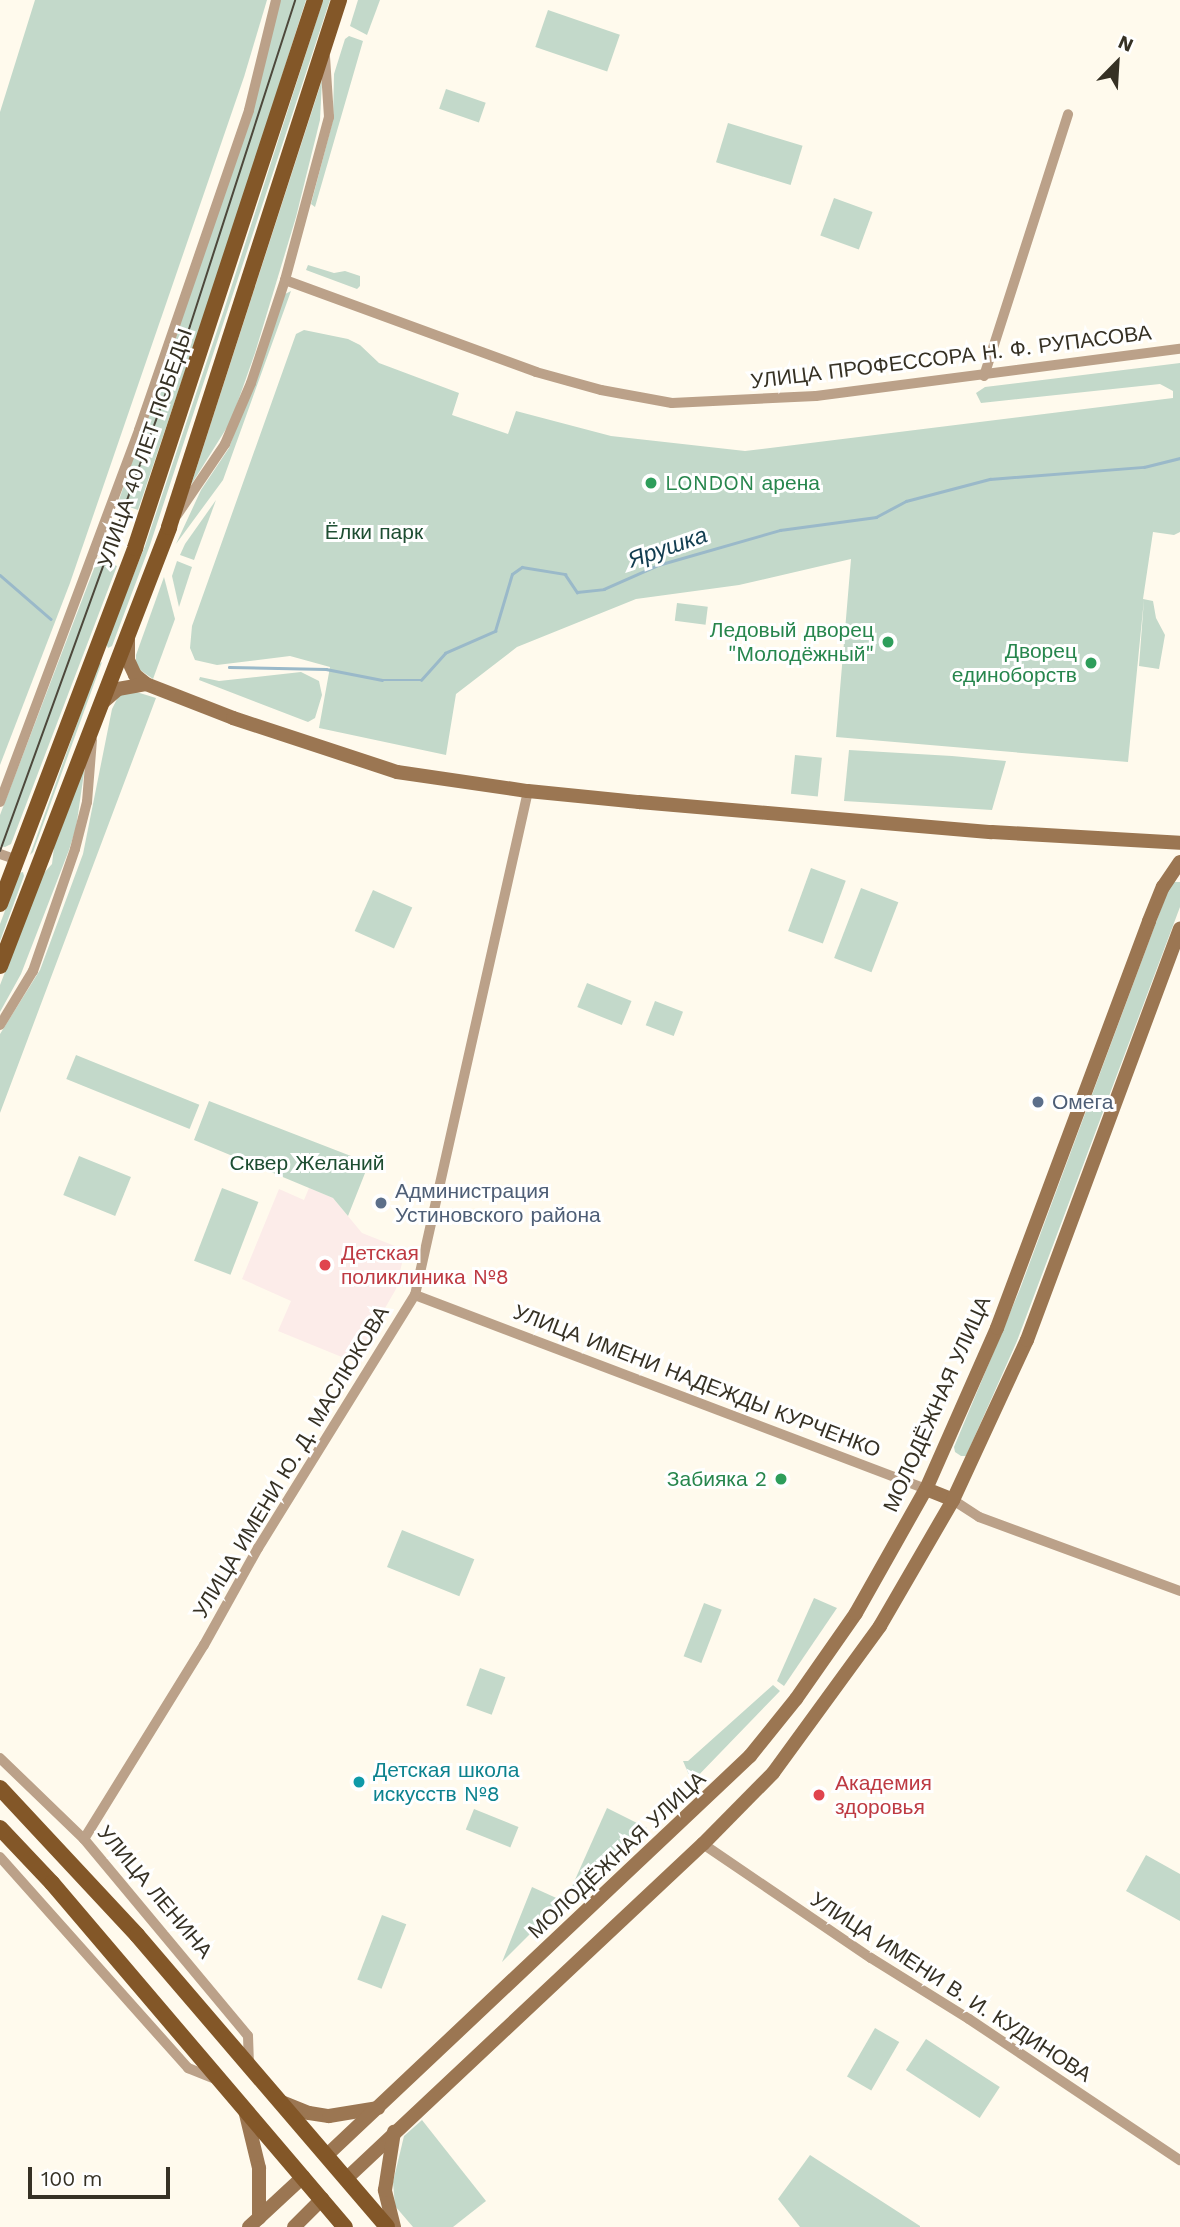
<!DOCTYPE html>
<meta charset="utf-8">
<style>
body{margin:0}
#map{position:relative;width:1180px;height:2227px;overflow:hidden;background:#fffaed;font-family:"Work Sans",sans-serif}
div>[style]{position:absolute}
[style*='--x']{left:calc(var(--x)*1px);top:calc(var(--y)*1px);width:calc(var(--w)*1px);rotate:calc(var(--a)*1deg)}
.medical>*{inset:0;background:#fcece9}
.green>*{inset:0;background:#c3d9ca;transform-origin:0 0}
.stream>*{height:2.5px;margin:-1.25px;padding:0 1.25px;transform-origin:1.25px;border-radius:1.25px;background:#9ab9c9}
.street>*{height:10px;margin:-5px;padding:0 5px;transform-origin:5px;border-radius:5px;background:#bba189}
.secondary>*{height:14px;margin:-7px;padding:0 7px;transform-origin:7px;border-radius:7px;background:#9b7652}
.primary>*{height:16px;margin:-8px;padding:0 8px;transform-origin:8px;border-radius:8px;background:#835728}
.tram>*{height:2px;margin:-1px;padding:0 1px;transform-origin:1px;border-radius:1px;background:#4d483b}
.dots>*{width:19px;height:19px;translate:-50% -50%;box-sizing:border-box;border:4px solid #fff;border-radius:50%}
span{translate:-50% -50%;white-space:nowrap;text-align:center;line-height:1.15;-webkit-text-stroke:6px #fff;paint-order:stroke}
.street-label{font-size:21px;color:#363124}
.leisure-label{font-size:21px;color:#27864d}
.left{translate:0 -50%;text-align:left}
.right{translate:-100% -50%;text-align:right}
.park-label{font-size:21px;color:#1e4e32}
.service-label{font-size:21px;color:#4e5e75}
.health-label{font-size:21px;color:#be3a42}
.culture-label{font-size:21px;color:#0d838f}
.water-label{font-size:23px;color:#123d50;font-style:italic}
.north{position:absolute;left:1082px;top:28px;width:70px;height:70px;-webkit-text-stroke:5px #fff;paint-order:stroke;rotate:24deg;font-size:19px;font-weight:700;line-height:28px;text-align:center;color:#363124}
.north::after{content:'';display:block;margin:auto;width:24px;height:32px;background:#363124;clip-path:polygon(50% 0,100% 100%,50% 72%,0 100%)}
.scale{position:absolute;left:28px;top:2167px;width:142px;height:32px;box-sizing:border-box;border:4px solid #363124;border-top:0;padding-left:9px;font-size:21px;line-height:24px;white-space:nowrap;color:#363124;-webkit-text-stroke:5px #fff;paint-order:stroke}
</style>
<div id="map">
<div class="medical">
<div style="clip-path:polygon(309px 1188px,333px 1198px,362px 1233px,405px 1250px,396px 1289px,354px 1362px,278px 1331px,291px 1301px,242px 1279px,279px 1189px,304px 1200px)"></div>
</div>
<div class="green">
<div style="clip-path:polygon(35px 0,267px 0,244px 77px,70px 583px,0 765px,0 112px)"></div>
<div style="clip-path:polygon(276px 0,306px 0,238px 215px,138px 510px,118px 503px,218px 206px)"></div>
<div style="clip-path:polygon(323px 0,330px 0,150px 545px,112px 646px,108px 648px,106px 643px,145px 546px,224px 310px)"></div>
<div style="clip-path:polygon(358px 0,380px 0,367px 35px,350px 26px)"></div>
<div style="left:548px;top:10px;width:76px;height:39px;rotate:19deg"></div>
<div style="clip-path:polygon(349px 36px,363px 41px,315px 207px,311px 204px,333px 120px,334px 74px,345px 39px)"></div>
<div style="clip-path:polygon(322px 80px,320px 120px,296px 217px,255px 353px,231px 421px,191px 485px)"></div>
<div style="left:446px;top:89px;width:42px;height:21px;rotate:19deg"></div>
<div style="left:728px;top:123px;width:78px;height:41px;rotate:17deg"></div>
<div style="left:834px;top:198px;width:41px;height:40px;rotate:20deg"></div>
<div style="clip-path:polygon(308px 265px,334px 273px,345px 271px,360px 276px,360px 286px,357px 289px,306px 270px)"></div>
<div style="clip-path:polygon(291px 291px,223px 480px,176px 544px,201px 490px,229px 448px,285px 294px)"></div>
<div style="clip-path:polygon(304px 330px,348px 339px,360px 345px,379px 363px,459px 393px,452px 415px,508px 434px,516px 411px,611px 436px,745px 451px,1173px 398px,1173px 391px,1160px 384px,981px 403px,976px 393px,985px 387px,1180px 363px,1180px 532px,1174px 535px,1153px 532px,1143px 599px,1153px 601px,1156px 618px,1165px 635px,1159px 669px,1139px 666px,1144px 599px,1128px 762px,836px 737px,851px 559px,739px 585px,636px 599px,517px 647px,456px 694px,446px 755px,319px 728px,330px 667px,290px 656px,217px 665px,195px 660px,190px 648px,192px 626px,296px 334px)"></div>
<div style="clip-path:polygon(216px 500px,194px 560px,180px 555px,185px 544px)"></div>
<div style="clip-path:polygon(98px 558px,117px 566px,11px 844px,5px 847px,0 846px,0 815px)"></div>
<div style="clip-path:polygon(177px 561px,192px 567px,179px 607px,172px 576px)"></div>
<div style="clip-path:polygon(164px 577px,175px 619px,153px 679px,136px 667px,136px 655px)"></div>
<div style="left:677px;top:603px;width:31px;height:18px;rotate:7deg"></div>
<div style="clip-path:polygon(102px 662px,33px 852px,30px 855px,98px 665px)"></div>
<div style="clip-path:polygon(301px 672px,319px 681px,322px 695px,315px 718px,308px 722px,199px 680px,200px 677px,219px 681px)"></div>
<div style="clip-path:polygon(130px 690px,156px 698px,0 1113px,0 1034px,40px 970px,83px 854px,112px 709px,119px 695px)"></div>
<div style="clip-path:polygon(849px 750px,952px 756px,1006px 761px,992px 810px,844px 801px)"></div>
<div style="left:795px;top:755px;width:27px;height:39px;rotate:6deg"></div>
<div style="clip-path:polygon(85px 766px,76px 828px,69px 850px,21px 974px,0 1012px,0 985px,43px 874px,52px 864px,54px 847px)"></div>
<div style="left:811px;top:868px;width:37px;height:67px;rotate:20deg"></div>
<div style="clip-path:polygon(23px 872px,24px 876px,0 941px,0 924px,19px 873px)"></div>
<div style="clip-path:polygon(1171px 882px,1180px 882px,1180px 907px,1017px 1341px,966px 1456px,961px 1456px,955px 1452px,954px 1447px,1020px 1289px)"></div>
<div style="left:861px;top:888px;width:40px;height:75px;rotate:21deg"></div>
<div style="left:373px;top:890px;width:43px;height:45px;rotate:24deg"></div>
<div style="left:587px;top:983px;width:48px;height:26px;rotate:22deg"></div>
<div style="left:655px;top:1001px;width:30px;height:26px;rotate:21deg"></div>
<div style="left:76px;top:1055px;width:133px;height:26px;rotate:22deg"></div>
<div style="clip-path:polygon(209px 1101px,369px 1163px,348px 1216px,333px 1198px,194px 1140px)"></div>
<div style="left:79px;top:1156px;width:56px;height:42px;rotate:22deg"></div>
<div style="left:222px;top:1188px;width:39px;height:78px;rotate:21deg"></div>
<div style="left:402px;top:1530px;width:78px;height:40px;rotate:22deg"></div>
<div style="clip-path:polygon(814px 1598px,837px 1608px,784px 1686px,777px 1681px)"></div>
<div style="left:704px;top:1603px;width:19px;height:57px;rotate:21deg"></div>
<div style="left:480px;top:1668px;width:27px;height:40px;rotate:20deg"></div>
<div style="clip-path:polygon(773px 1685px,780px 1691px,692px 1782px,683px 1761px,688px 1761px)"></div>
<div style="clip-path:polygon(607px 1808px,647px 1828px,570px 1891px)"></div>
<div style="left:474px;top:1809px;width:48px;height:22px;rotate:22deg"></div>
<div style="clip-path:polygon(1146px 1855px,1180px 1874px,1180px 1921px,1126px 1891px)"></div>
<div style="clip-path:polygon(532px 1887px,563px 1901px,502px 1962px)"></div>
<div style="left:382px;top:1915px;width:26px;height:69px;rotate:21deg"></div>
<div style="left:875px;top:2028px;width:28px;height:56px;rotate:30deg"></div>
<div style="left:926px;top:2039px;width:88px;height:37px;rotate:33deg"></div>
<div style="clip-path:polygon(422px 2120px,486px 2201px,453px 2227px,413px 2227px,395px 2206px,393px 2182px,404px 2136px)"></div>
<div style="clip-path:polygon(810px 2155px,920px 2226px,920px 2227px,800px 2227px,778px 2199px)"></div>
</div>
<div class="stream">
<div style="--x:0;--y:575;--w:67;--a:40.8"></div>
<div style="--x:229;--y:667;--w:97;--a:1.2"></div>
<div style="--x:326;--y:669;--w:57;--a:11.1"></div>
<div style="--x:382;--y:680;--w:39;--a:0"></div>
<div style="--x:421;--y:680;--w:36;--a:-48"></div>
<div style="--x:445;--y:653;--w:55;--a:-23.7"></div>
<div style="--x:495;--y:631;--w:59;--a:-73.4"></div>
<div style="--x:512;--y:574;--w:12;--a:-35"></div>
<div style="--x:522;--y:567;--w:44;--a:9.2"></div>
<div style="--x:565;--y:574;--w:22;--a:56"></div>
<div style="--x:577;--y:592;--w:27;--a:-6"></div>
<div style="--x:604;--y:589;--w:59;--a:-24"></div>
<div style="--x:658;--y:565;--w:127;--a:-16"></div>
<div style="--x:780;--y:530;--w:97;--a:-7.7"></div>
<div style="--x:876;--y:517;--w:34;--a:-28"></div>
<div style="--x:906;--y:501;--w:87;--a:-14.7"></div>
<div style="--x:990;--y:479;--w:154;--a:-4.5"></div>
<div style="--x:1144;--y:467;--w:37;--a:-14"></div>
</div>
<div class="street">
<div style="--x:285;--y:280;--w:267;--a:20.1"></div>
<div style="--x:536;--y:372;--w:67;--a:15.5"></div>
<div style="--x:601;--y:390;--w:72;--a:10.4"></div>
<div style="--x:672;--y:403;--w:144;--a:-2.8"></div>
<div style="--x:816;--y:396;--w:367;--a:-7.4"></div>
<div style="--x:984;--y:376;--w:275;--a:-72.2"></div>
<div style="--x:177;--y:515;--w:86;--a:-55.9"></div>
<div style="--x:225;--y:444;--w:66;--a:-66.9"></div>
<div style="--x:251;--y:383;--w:108;--a:-71.7"></div>
<div style="--x:285;--y:280;--w:169;--a:-74.9"></div>
<div style="--x:329;--y:117;--w:60;--a:-93.8"></div>
<div style="--x:0;--y:802;--w:397;--a:-69.5"></div>
<div style="--x:139;--y:430;--w:338;--a:-71"></div>
<div style="--x:249;--y:110;--w:113;--a:-76.2"></div>
<div style="--x:0;--y:854;--w:18;--a:19"></div>
<div style="--x:0;--y:1025;--w:63;--a:-58.6"></div>
<div style="--x:33;--y:971;--w:129;--a:-71"></div>
<div style="--x:75;--y:849;--w:49;--a:-75.7"></div>
<div style="--x:87;--y:802;--w:62;--a:-85.4"></div>
<div style="--x:415;--y:1295;--w:547;--a:20.79"></div>
<div style="--x:953;--y:1500;--w:31;--a:33"></div>
<div style="--x:979;--y:1517;--w:214;--a:20.2"></div>
<div style="--x:0;--y:1758;--w:117;--a:44"></div>
<div style="--x:84;--y:1839;--w:256;--a:50.2"></div>
<div style="--x:248;--y:2036;--w:28;--a:88"></div>
<div style="--x:84;--y:1839;--w:228;--a:-58.3"></div>
<div style="--x:204;--y:1645;--w:111;--a:-60.9"></div>
<div style="--x:258;--y:1548;--w:298;--a:-58.2"></div>
<div style="--x:415;--y:1295;--w:517;--a:-77.36"></div>
<div style="--x:703;--y:1844;--w:203;--a:34.2"></div>
<div style="--x:871;--y:1958;--w:115;--a:31.9"></div>
<div style="--x:969;--y:2019;--w:254;--a:33.8"></div>
<div style="--x:0;--y:1857;--w:283;--a:48.3"></div>
<div style="--x:188;--y:2068;--w:31;--a:22"></div>
</div>
<div class="secondary">
<div style="--x:128;--y:639;--w:21;--a:90"></div>
<div style="--x:128;--y:660;--w:17;--a:65"></div>
<div style="--x:135;--y:675;--w:14;--a:39"></div>
<div style="--x:146;--y:684;--w:93;--a:21.3"></div>
<div style="--x:233;--y:718;--w:173;--a:18.2"></div>
<div style="--x:397;--y:772;--w:132;--a:8.3"></div>
<div style="--x:528;--y:791;--w:112;--a:5.7"></div>
<div style="--x:639;--y:802;--w:354;--a:4.9"></div>
<div style="--x:992;--y:832;--w:188;--a:3.3"></div>
<div style="--x:102;--y:703;--w:21;--a:-41"></div>
<div style="--x:118;--y:689;--w:28;--a:-10"></div>
<div style="--x:926;--y:1489;--w:29;--a:22"></div>
<div style="--x:279;--y:2101;--w:32;--a:22"></div>
<div style="--x:309;--y:2113;--w:20;--a:9"></div>
<div style="--x:329;--y:2116;--w:50;--a:-9.3"></div>
<div style="--x:245;--y:2110;--w:60;--a:76.4"></div>
<div style="--x:259;--y:2168;--w:50;--a:90"></div>
<div style="--x:326;--y:2156;--w:583;--a:-43.33"></div>
<div style="--x:750;--y:1756;--w:73;--a:-51.1"></div>
<div style="--x:796;--y:1699;--w:105;--a:-55.1"></div>
<div style="--x:856;--y:1613;--w:142;--a:-60.6"></div>
<div style="--x:926;--y:1489;--w:176;--a:-66.2"></div>
<div style="--x:997;--y:1328;--w:434;--a:-69.5"></div>
<div style="--x:1149;--y:921;--w:37;--a:-68"></div>
<div style="--x:1163;--y:887;--w:30;--a:-56"></div>
<div style="--x:346;--y:2179;--w:490;--a:-43.2"></div>
<div style="--x:703;--y:1844;--w:100;--a:-45.4"></div>
<div style="--x:773;--y:1773;--w:182;--a:-53.9"></div>
<div style="--x:880;--y:1626;--w:146;--a:-59.9"></div>
<div style="--x:953;--y:1500;--w:176;--a:-65.2"></div>
<div style="--x:1027;--y:1340;--w:439;--a:-69.6"></div>
<div style="--x:249;--y:2227;--w:74;--a:-42.8"></div>
<div style="--x:294;--y:2227;--w:40;--a:-45"></div>
<div style="--x:394;--y:2227;--w:38;--a:-104"></div>
<div style="--x:385;--y:2190;--w:59;--a:-81.2"></div>
</div>
<div class="primary">
<div style="--x:0;--y:904;--w:381;--a:-69.2"></div>
<div style="--x:135;--y:548;--w:577;--a:-71.82"></div>
<div style="--x:0;--y:966;--w:470;--a:-68.9"></div>
<div style="--x:169;--y:527;--w:554;--a:-72.12"></div>
<div style="--x:0;--y:1788;--w:201;--a:47"></div>
<div style="--x:137;--y:1935;--w:384;--a:49.4"></div>
<div style="--x:0;--y:1828;--w:76;--a:46.6"></div>
<div style="--x:52;--y:1883;--w:452;--a:49.6"></div>
</div>
<div class="tram">
<div style="--x:0;--y:851;--w:558;--a:-70.1"></div>
<div style="--x:190;--y:326;--w:342;--a:-72.1"></div>
</div>
<div class="dots">
<div style="left:651px;top:483px;background:#2e9e5b"></div>
<div style="left:888px;top:642px;background:#2e9e5b"></div>
<div style="left:1091px;top:663px;background:#2e9e5b"></div>
<div style="left:1038px;top:1102px;background:#5c6f8a"></div>
<div style="left:381px;top:1203px;background:#5c6f8a"></div>
<div style="left:325px;top:1265px;background:#e0444e"></div>
<div style="left:781px;top:1479px;background:#2e9e5b"></div>
<div style="left:359px;top:1782px;background:#0f9aa8"></div>
<div style="left:819px;top:1795px;background:#e0444e"></div>
</div>
<div class="street-label">
<span style="left:951px;top:357px;rotate:-7deg">УЛИЦА ПРОФЕССОРА Н. Ф. РУПАСОВА</span>
<span style="left:145px;top:448px;rotate:-71deg">УЛИЦА 40 ЛЕТ ПОБЕДЫ</span>
<span style="left:697px;top:1381px;rotate:21deg">УЛИЦА ИМЕНИ НАДЕЖДЫ КУРЧЕНКО</span>
<span style="left:937px;top:1404px;rotate:-66deg">МОЛОДЁЖНАЯ УЛИЦА</span>
<span style="left:291px;top:1462px;rotate:-59deg">УЛИЦА ИМЕНИ Ю. Д. МАСЛЮКОВА</span>
<span style="left:617px;top:1855px;rotate:-43deg">МОЛОДЁЖНАЯ УЛИЦА</span>
<span style="left:155px;top:1892px;rotate:50deg">УЛИЦА ЛЕНИНА</span>
<span style="left:951px;top:1987px;rotate:33deg">УЛИЦА ИМЕНИ В. И. КУДИНОВА</span>
</div>
<div class="leisure-label">
<span class="left" style="left:665px;top:483px">LONDON арена</span>
<span class="right" style="left:874px;top:642px">Ледовый дворец<br>"Молодёжный"</span>
<span class="right" style="left:1077px;top:663px">Дворец<br>единоборств</span>
<span class="right" style="left:767px;top:1479px">Забияка 2</span>
</div>
<div class="park-label">
<span style="left:374px;top:532px">Ёлки парк</span>
<span style="left:307px;top:1163px">Сквер Желаний</span>
</div>
<div class="service-label">
<span class="left" style="left:1052px;top:1102px">Омега</span>
<span class="left" style="left:395px;top:1203px">Администрация<br>Устиновского района</span>
</div>
<div class="health-label">
<span class="left" style="left:341px;top:1265px">Детская<br>поликлиника №8</span>
<span class="left" style="left:835px;top:1795px">Академия<br>здоровья</span>
</div>
<div class="culture-label">
<span class="left" style="left:373px;top:1782px">Детская школа<br>искусств №8</span>
</div>
<div class="water-label">
<span style="left:668px;top:548px;rotate:-19deg">Ярушка</span>
</div>
<div class="north">N</div>
<div class="scale">100 m</div>
</div>
